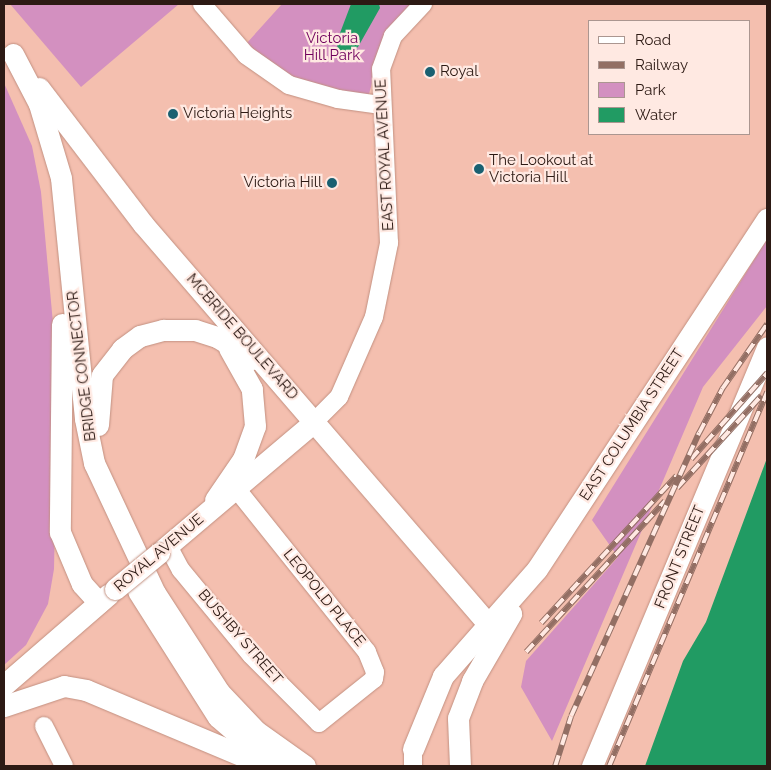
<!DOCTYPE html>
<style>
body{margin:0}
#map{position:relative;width:771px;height:770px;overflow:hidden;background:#f4bfaf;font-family:Raleway,sans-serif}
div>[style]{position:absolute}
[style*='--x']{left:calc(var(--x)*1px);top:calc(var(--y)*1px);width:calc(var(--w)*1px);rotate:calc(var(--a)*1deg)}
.green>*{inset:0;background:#d390c0}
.water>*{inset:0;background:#219b63}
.roads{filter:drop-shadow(0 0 1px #c29080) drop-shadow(0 0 1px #c29080)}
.minor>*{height:18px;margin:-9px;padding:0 9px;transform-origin:9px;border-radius:9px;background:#fff}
.major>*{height:21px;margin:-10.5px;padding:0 10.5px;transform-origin:10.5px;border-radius:10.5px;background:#fff}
.rail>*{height:5.5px;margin-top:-2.75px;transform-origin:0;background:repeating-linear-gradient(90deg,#ffe9e2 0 11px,#936f64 0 22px);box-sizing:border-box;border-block:1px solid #936f64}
.bridges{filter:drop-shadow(0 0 1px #c29080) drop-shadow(0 0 1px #c29080)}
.major-bridge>*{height:21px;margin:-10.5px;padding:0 10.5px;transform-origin:10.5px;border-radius:10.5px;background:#fff}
.dots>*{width:14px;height:14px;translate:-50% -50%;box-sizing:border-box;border:2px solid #ffe9e2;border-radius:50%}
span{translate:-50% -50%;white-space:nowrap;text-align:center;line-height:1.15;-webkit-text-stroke:4.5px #ffe9e2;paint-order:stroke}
.park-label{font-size:15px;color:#70005d}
.poi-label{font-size:15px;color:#2d1a14}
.left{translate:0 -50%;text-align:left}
.right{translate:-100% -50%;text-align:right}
.street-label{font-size:15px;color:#2d1a14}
.frame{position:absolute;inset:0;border:5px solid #2d1a14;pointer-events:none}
.legend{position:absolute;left:588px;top:20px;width:162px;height:115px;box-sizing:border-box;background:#ffe9e2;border:1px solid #ab9690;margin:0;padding:6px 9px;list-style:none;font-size:15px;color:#2d1a14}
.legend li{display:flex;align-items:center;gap:10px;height:25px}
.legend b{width:25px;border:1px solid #ab9690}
</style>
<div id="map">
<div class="green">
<div style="clip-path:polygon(10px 4px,179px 4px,81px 87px)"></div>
<div style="clip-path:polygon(282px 4px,412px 4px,384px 38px,369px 94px,352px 95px,291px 77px,246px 44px)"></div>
<div style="clip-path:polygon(4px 83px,32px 146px,41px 192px,58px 378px,54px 569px,48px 604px,26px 645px,4px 665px)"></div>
<div style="clip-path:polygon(767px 239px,767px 306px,703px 387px,552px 741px,521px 687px,526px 661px,618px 557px,592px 520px)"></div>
</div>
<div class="water">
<div style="clip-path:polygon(351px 4px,379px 4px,380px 8px,358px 47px,340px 58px,337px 45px,344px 42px,340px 33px)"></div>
<div style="clip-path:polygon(767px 458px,767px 766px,645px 766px,683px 661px,706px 622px)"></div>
</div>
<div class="roads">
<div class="minor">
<div style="--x:202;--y:4;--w:67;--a:49.2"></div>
<div style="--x:246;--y:55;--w:52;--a:34.9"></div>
<div style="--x:289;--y:85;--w:51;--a:15.9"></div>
<div style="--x:338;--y:99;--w:42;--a:8.1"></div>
<div style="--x:315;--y:421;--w:34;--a:-45"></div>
<div style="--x:339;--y:397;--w:87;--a:-66.4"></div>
<div style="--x:374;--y:317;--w:76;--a:-78.5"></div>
<div style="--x:389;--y:243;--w:174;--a:-92.6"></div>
<div style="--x:381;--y:69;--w:35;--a:-70"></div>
<div style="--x:393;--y:36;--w:44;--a:-46.8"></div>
<div style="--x:168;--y:546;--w:27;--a:62"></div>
<div style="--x:181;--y:570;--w:110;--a:50.5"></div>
<div style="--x:251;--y:655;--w:96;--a:45"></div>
<div style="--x:319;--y:723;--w:70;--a:-38.7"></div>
<div style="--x:374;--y:679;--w:7;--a:-82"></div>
<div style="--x:375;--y:672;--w:22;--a:-112"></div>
<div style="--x:367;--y:652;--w:206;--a:-128.7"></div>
<div style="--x:44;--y:726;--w:45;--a:63.4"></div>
<div style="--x:413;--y:749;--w:17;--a:90"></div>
</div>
<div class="major">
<div style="--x:13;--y:54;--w:56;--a:62.5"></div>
<div style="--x:39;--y:104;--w:77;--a:73.4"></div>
<div style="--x:61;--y:178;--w:242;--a:84.3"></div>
<div style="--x:85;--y:419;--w:45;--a:78.4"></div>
<div style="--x:94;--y:463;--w:144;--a:64.9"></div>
<div style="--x:155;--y:593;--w:118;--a:57.1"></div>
<div style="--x:219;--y:692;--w:54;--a:46.5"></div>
<div style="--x:256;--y:731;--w:60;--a:35.5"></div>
<div style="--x:39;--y:88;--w:171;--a:52.6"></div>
<div style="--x:143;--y:224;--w:530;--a:49.21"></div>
<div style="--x:62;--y:324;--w:208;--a:90.6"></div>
<div style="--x:60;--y:532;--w:56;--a:67.1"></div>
<div style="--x:82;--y:584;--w:25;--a:48"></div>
<div style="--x:98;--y:425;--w:50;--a:-85.4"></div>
<div style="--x:102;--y:375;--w:33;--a:-52"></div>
<div style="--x:122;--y:349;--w:22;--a:-36"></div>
<div style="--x:140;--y:336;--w:24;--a:-15"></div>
<div style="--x:163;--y:330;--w:32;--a:0"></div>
<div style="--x:195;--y:330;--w:23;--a:18"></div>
<div style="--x:217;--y:337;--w:42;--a:31.4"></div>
<div style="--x:215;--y:500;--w:50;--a:-55.7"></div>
<div style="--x:243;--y:459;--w:35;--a:-70"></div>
<div style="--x:255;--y:426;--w:37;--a:-95"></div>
<div style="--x:252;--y:389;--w:47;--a:-119.3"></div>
<div style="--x:159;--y:553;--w:204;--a:-40.2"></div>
<div style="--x:138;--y:591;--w:149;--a:57.6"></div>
<div style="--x:218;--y:717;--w:75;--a:40.7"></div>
<div style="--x:4;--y:685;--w:139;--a:-40.9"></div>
<div style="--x:4;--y:706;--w:63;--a:-18.4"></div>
<div style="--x:64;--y:686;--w:22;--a:10"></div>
<div style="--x:86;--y:690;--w:189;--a:22.8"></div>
<div style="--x:413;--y:749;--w:79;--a:-67.7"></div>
<div style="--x:443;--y:676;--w:142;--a:-48.7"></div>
<div style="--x:537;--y:569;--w:419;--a:-56.7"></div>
<div style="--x:460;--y:766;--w:48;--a:-92.4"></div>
<div style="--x:458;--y:718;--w:40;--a:-69"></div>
<div style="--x:472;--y:681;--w:78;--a:-59.8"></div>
<div style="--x:592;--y:766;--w:454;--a:-67.3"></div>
</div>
</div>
<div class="rail">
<div style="--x:691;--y:459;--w:115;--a:-48.5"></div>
<div style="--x:677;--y:488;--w:125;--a:-47.6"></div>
<div style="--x:541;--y:623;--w:200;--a:-47.4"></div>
<div style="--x:526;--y:652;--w:205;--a:-47.4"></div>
<div style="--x:555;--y:766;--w:52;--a:-72.3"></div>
<div style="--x:571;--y:716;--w:311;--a:-65.7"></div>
<div style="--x:699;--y:433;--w:50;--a:-62.4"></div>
<div style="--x:722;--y:389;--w:79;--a:-55.3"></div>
<div style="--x:609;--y:766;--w:406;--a:-67.1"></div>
</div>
<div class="bridges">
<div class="major-bridge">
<div style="--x:115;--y:589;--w:57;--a:-39.3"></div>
</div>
</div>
<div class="dots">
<div style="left:430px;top:72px;background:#1a6071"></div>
<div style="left:173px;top:114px;background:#1a6071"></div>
<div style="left:479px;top:169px;background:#1a6071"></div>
<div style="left:332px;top:183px;background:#1a6071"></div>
</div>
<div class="park-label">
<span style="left:332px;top:47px">Victoria<br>Hill Park</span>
</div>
<div class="poi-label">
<span class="left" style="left:440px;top:72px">Royal</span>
<span class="left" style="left:183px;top:114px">Victoria Heights</span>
<span class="left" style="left:489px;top:169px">The Lookout at<br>Victoria Hill</span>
<span class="right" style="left:322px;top:183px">Victoria Hill</span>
</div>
<div class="street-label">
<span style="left:385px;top:155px;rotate:-93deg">EAST ROYAL AVENUE</span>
<span style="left:242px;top:337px;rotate:49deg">MCBRIDE BOULEVARD</span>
<span style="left:82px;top:366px;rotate:-97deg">BRIDGE CONNECTOR</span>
<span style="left:632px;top:425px;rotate:-57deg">EAST COLUMBIA STREET</span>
<span style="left:159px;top:553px;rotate:-40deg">ROYAL AVENUE</span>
<span style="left:680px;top:557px;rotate:-68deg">FRONT STREET</span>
<span style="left:324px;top:598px;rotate:51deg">LEOPOLD PLACE</span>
<span style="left:240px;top:637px;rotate:49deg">BUSHBY STREET</span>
</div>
<div class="frame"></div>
<ul class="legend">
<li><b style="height:6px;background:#fff"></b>Road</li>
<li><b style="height:6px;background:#936f64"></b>Railway</li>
<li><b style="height:14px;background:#d390c0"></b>Park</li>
<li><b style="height:14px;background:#219b63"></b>Water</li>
</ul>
</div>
